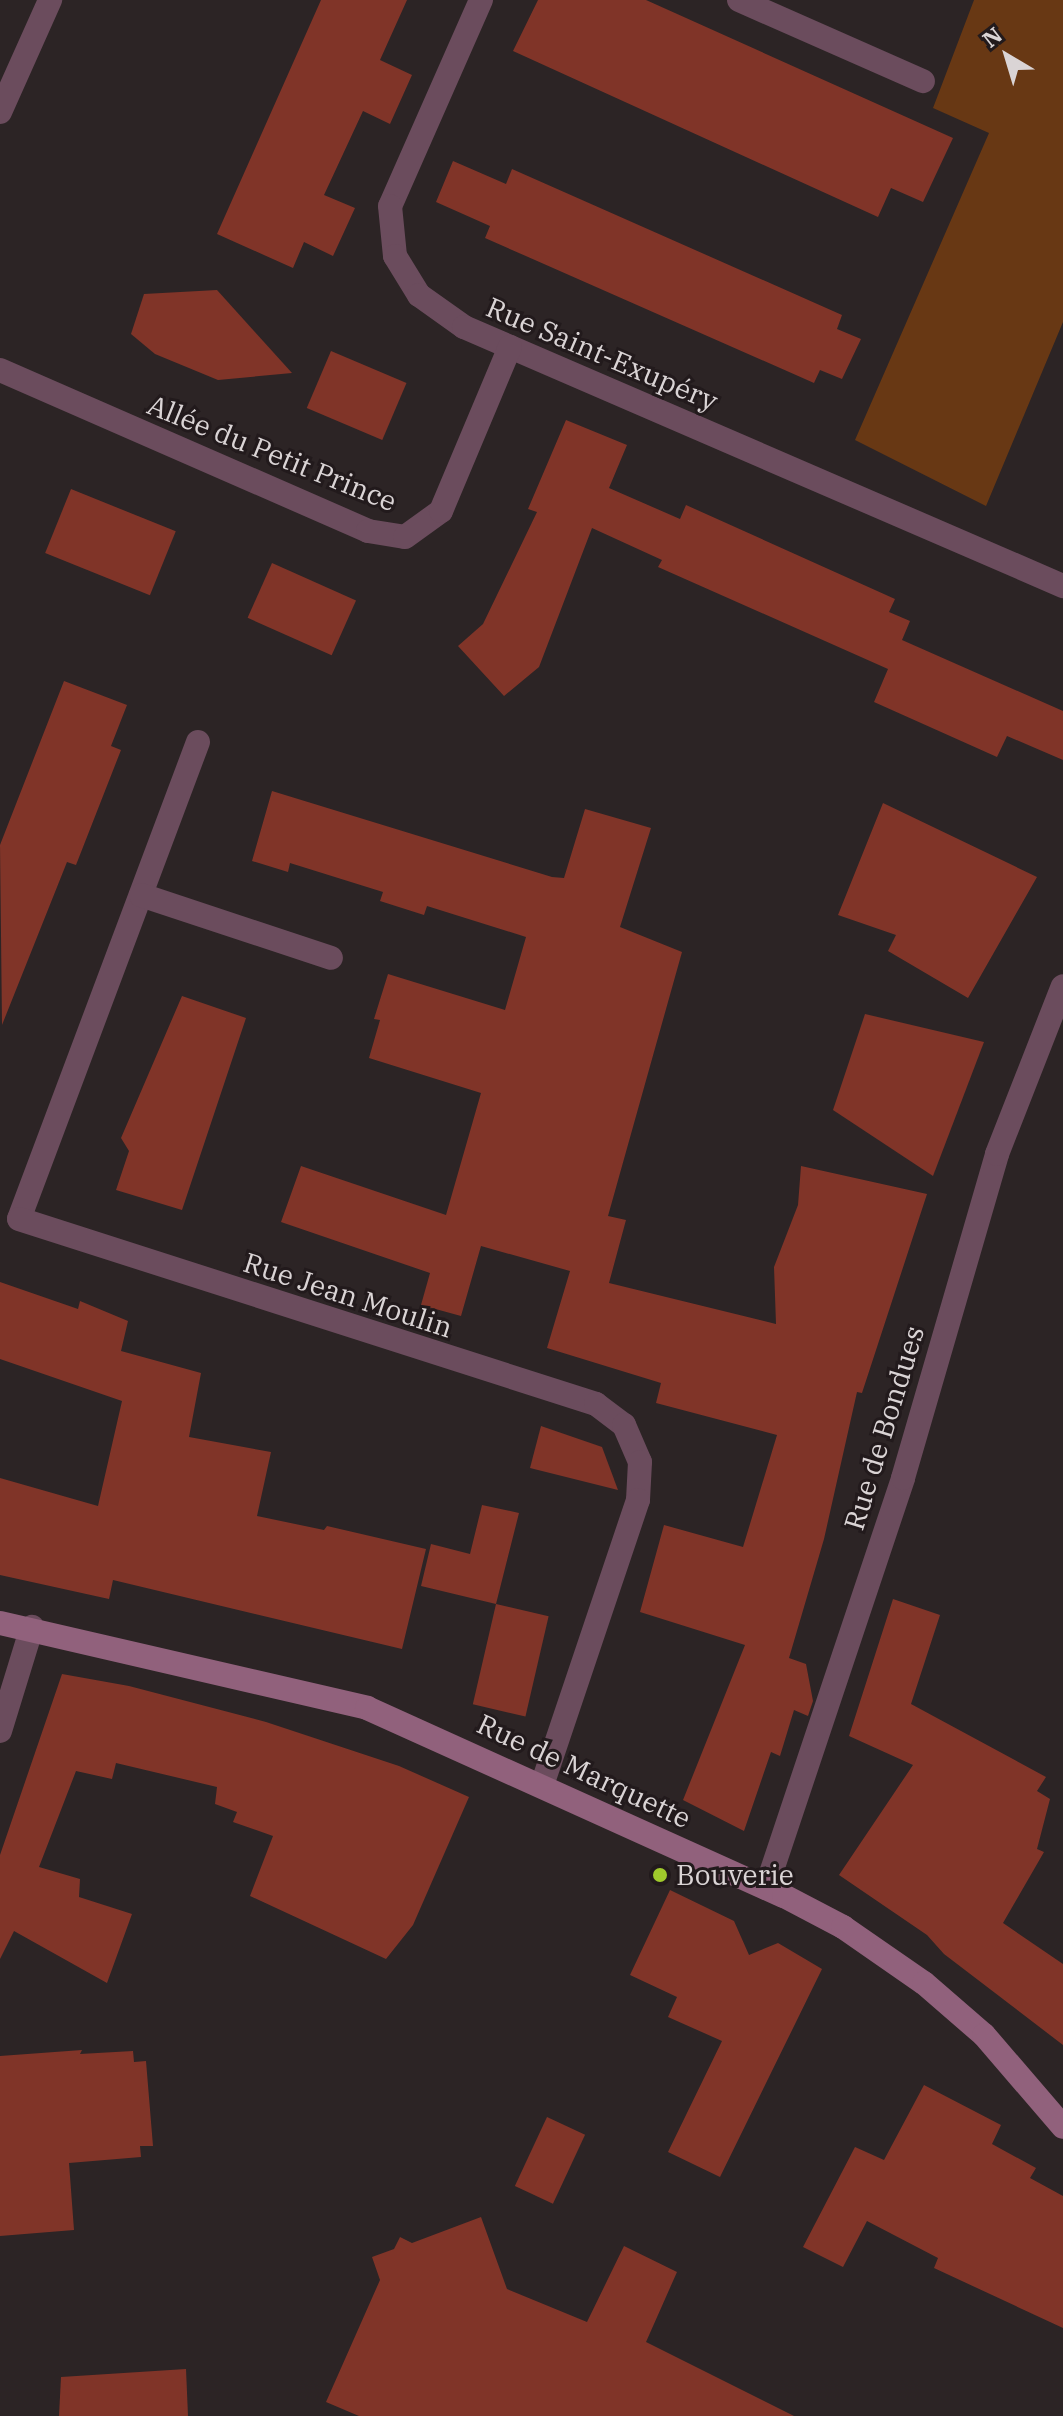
<!DOCTYPE html>
<meta charset="utf-8">
<style>
body{margin:0}
#map{position:relative;width:1063px;height:2416px;overflow:hidden;background:#2c2425;font-family:"IBM Plex Serif",serif}
div>[style]{position:absolute}
.green>*{inset:0;background:#683814}
.building>*{inset:0;background:#803428;transform-origin:0 0}
.street>*{height:24px;margin:-12px;padding:0 12px;transform-origin:12px;border-radius:12px;background:#6b4c5d}
.secondary>*{height:24px;margin:-12px;padding:0 12px;transform-origin:12px;border-radius:12px;background:#91617c}
.dots>*{width:22px;height:22px;translate:-50% -50%;box-sizing:border-box;border:4px solid #221a1c;border-radius:50%}
span{translate:-50% -50%;white-space:nowrap;text-align:center;line-height:1.15;-webkit-text-stroke:6px #221a1c;paint-order:stroke}
.street-label{font-size:28px;color:#dad4d5}
.poi-label{font-size:28px;color:#dad4d5}
.left{translate:0 -50%;text-align:left}
.north{position:absolute;left:967px;top:16px;width:80px;height:80px;-webkit-text-stroke:6px #221a1c;paint-order:stroke;rotate:322deg;font-size:22px;font-weight:700;line-height:32px;text-align:center;color:#dad4d5}
.north::after{content:'';display:block;margin:auto;width:28px;height:36px;background:#dad4d5;clip-path:polygon(50% 0,100% 100%,50% 72%,0 100%)}
</style>
<div id="map">
<div class="green">
<i style="clip-path:polygon(974px 0,1063px 0,1063px 322px,986px 506px,855px 440px,989px 133px,933px 108px)"></i>
</div>
<div class="building">
<i style="clip-path:polygon(321px 0,407px 0,380px 60px,412px 75px,390px 124px,363px 111px,324px 195px,355px 208px,333px 256px,304px 242px,293px 268px,217px 234px)"></i>
<i style="clip-path:polygon(538px 0,646px 0,953px 138px,923px 202px,891px 188px,878px 217px,513px 51px)"></i>
<i style="clip-path:polygon(453px 161px,506px 184px,512px 169px,842px 315px,837px 329px,861px 339px,842px 379px,820px 370px,814px 383px,485px 238px,490px 226px,436px 202px)"></i>
<i style="clip-path:polygon(217px 290px,292px 373px,218px 380px,155px 354px,131px 334px,144px 294px)"></i>
<i style="left:331px;top:351px;width:82px;height:62px;rotate:23deg"></i>
<i style="clip-path:polygon(566px 420px,627px 445px,609px 488px,680px 519px,686px 505px,895px 599px,889px 612px,910px 621px,902px 640px,1063px 711px,1063px 760px,1007px 736px,997px 757px,874px 702px,888px 669px,658px 567px,662px 560px,592px 528px,539px 667px,504px 696px,458px 646px,483px 624px,537px 512px,528px 509px)"></i>
<i style="left:71px;top:489px;width:113px;height:69px;rotate:22deg"></i>
<i style="left:272px;top:563px;width:92px;height:60px;rotate:24deg"></i>
<i style="clip-path:polygon(64px 681px,127px 705px,111px 746px,121px 750px,76px 865px,67px 862px,2px 1025px,0 845px)"></i>
<i style="clip-path:polygon(272px 791px,552px 877px,564px 878px,585px 809px,651px 828px,620px 927px,682px 952px,608px 1216px,626px 1220px,609px 1283px,776px 1324px,774px 1267px,798px 1205px,801px 1166px,927px 1194px,862px 1393px,857px 1392px,824px 1539px,789px 1658px,806px 1664px,813px 1701px,808px 1716px,794px 1710px,780px 1756px,771px 1752px,744px 1831px,683px 1800px,745px 1645px,640px 1612px,664px 1525px,743px 1547px,777px 1435px,656px 1403px,661px 1383px,547px 1348px,570px 1271px,481px 1246px,461px 1316px,421px 1305px,430px 1273px,281px 1222px,301px 1166px,446px 1215px,481px 1093px,369px 1058px,380px 1020px,374px 1019px,388px 974px,505px 1010px,526px 937px,427px 906px,424px 915px,380px 901px,383px 892px,290px 863px,288px 872px,252px 861px)"></i>
<i style="clip-path:polygon(883px 803px,1037px 877px,968px 998px,888px 951px,896px 935px,838px 915px)"></i>
<i style="clip-path:polygon(182px 996px,246px 1018px,182px 1210px,116px 1190px,129px 1151px,121px 1138px)"></i>
<i style="clip-path:polygon(865px 1014px,984px 1042px,933px 1176px,833px 1110px)"></i>
<i style="clip-path:polygon(0 1282px,78px 1309px,80px 1301px,128px 1321px,121px 1351px,201px 1373px,189px 1437px,271px 1452px,257px 1516px,324px 1530px,327px 1526px,426px 1549px,402px 1649px,113px 1580px,109px 1599px,0 1575px,0 1478px,98px 1506px,122px 1401px,0 1359px)"></i>
<i style="clip-path:polygon(541px 1426px,602px 1447px,618px 1490px,530px 1468px)"></i>
<i style="clip-path:polygon(482px 1505px,519px 1513px,496px 1604px,421px 1586px,431px 1544px,470px 1554px)"></i>
<i style="clip-path:polygon(893px 1599px,940px 1615px,911px 1704px,1046px 1777px,1037px 1791px,1050px 1799px,1037px 1849px,1044px 1852px,1003px 1923px,1063px 1964px,1063px 2045px,944px 1954px,927px 1935px,839px 1875px,913px 1765px,849px 1736px)"></i>
<i style="left:496px;top:1604px;width:54px;height:103px;rotate:13deg"></i>
<i style="clip-path:polygon(62px 1674px,129px 1686px,266px 1722px,399px 1766px,469px 1797px,413px 1925px,386px 1959px,250px 1896px,273px 1836px,233px 1822px,237px 1812px,215px 1804px,217px 1787px,116px 1763px,112px 1779px,76px 1771px,39px 1867px,80px 1879px,79px 1897px,132px 1914px,107px 1983px,14px 1931px,0 1959px,0 1855px)"></i>
<i style="clip-path:polygon(670px 1890px,734px 1921px,749px 1955px,778px 1943px,822px 1969px,720px 2177px,668px 2152px,722px 2041px,668px 2017px,677px 1997px,630px 1975px)"></i>
<i style="clip-path:polygon(82px 2050px,80px 2054px,133px 2051px,134px 2062px,146px 2061px,153px 2146px,140px 2146px,141px 2157px,69px 2163px,74px 2230px,0 2236px,0 2056px)"></i>
<i style="clip-path:polygon(924px 2085px,1001px 2125px,992px 2144px,1036px 2168px,1030px 2178px,1063px 2196px,1063px 2328px,934px 2268px,938px 2258px,867px 2221px,843px 2267px,803px 2247px,855px 2147px,884px 2160px)"></i>
<i style="left:547px;top:2117px;width:42px;height:76px;rotate:25deg"></i>
<i style="clip-path:polygon(481px 2217px,507px 2289px,587px 2322px,624px 2246px,677px 2272px,646px 2342px,794px 2416px,359px 2416px,326px 2402px,380px 2280px,372px 2257px,394px 2249px,400px 2237px,412px 2243px)"></i>
<i style="clip-path:polygon(186px 2369px,188px 2416px,59px 2416px,61px 2377px)"></i>
</div>
<div class="street">
<i style="left:481px;top:0;width:225px;rotate:113.8deg"></i>
<i style="left:390px;top:206px;width:50px;rotate:84.3deg"></i>
<i style="left:395px;top:256px;width:46px;rotate:58.4deg"></i>
<i style="left:419px;top:295px;width:55px;rotate:35.4deg"></i>
<i style="left:464px;top:327px;width:653px;rotate:23.38deg"></i>
<i style="left:739px;top:0;width:201px;rotate:23.8deg"></i>
<i style="left:0;top:112px;width:123px;rotate:-65.9deg"></i>
<i style="left:0;top:370px;width:402px;rotate:23.6deg"></i>
<i style="left:368px;top:531px;width:37px;rotate:9deg"></i>
<i style="left:405px;top:537px;width:44px;rotate:-35.8deg"></i>
<i style="left:441px;top:511px;width:178px;rotate:-67.2deg"></i>
<i style="left:198px;top:742px;width:509px;rotate:110.57deg"></i>
<i style="left:19px;top:1219px;width:606px;rotate:17.78deg"></i>
<i style="left:596px;top:1404px;width:35px;rotate:37deg"></i>
<i style="left:624px;top:1425px;width:40px;rotate:66.6deg"></i>
<i style="left:640px;top:1462px;width:38px;rotate:93deg"></i>
<i style="left:638px;top:1500px;width:299px;rotate:108.6deg"></i>
<i style="left:141px;top:895px;width:200px;rotate:18.3deg"></i>
<i style="left:0;top:1731px;width:109px;rotate:-72.9deg"></i>
<i style="left:766px;top:1888px;width:432px;rotate:-71.5deg"></i>
<i style="left:903px;top:1478px;width:337px;rotate:-73.8deg"></i>
<i style="left:997px;top:1154px;width:180px;rotate:-68.6deg"></i>
</div>
<div class="secondary">
<i style="left:0;top:1623px;width:377px;rotate:13deg"></i>
<i style="left:367px;top:1708px;width:457px;rotate:24.3deg"></i>
<i style="left:784px;top:1896px;width:67px;rotate:27.7deg"></i>
<i style="left:843px;top:1927px;width:98px;rotate:34.7deg"></i>
<i style="left:924px;top:1983px;width:79px;rotate:40.9deg"></i>
<i style="left:984px;top:2035px;width:121px;rotate:49.3deg"></i>
</div>
<div class="dots">
<i style="left:660px;top:1875px;background:#a0ca2c"></i>
</div>
<div class="street-label">
<span style="left:602px;top:354px;rotate:23deg">Rue Saint-Exupéry</span>
<span style="left:272px;top:453px;rotate:22deg">Allée du Petit Prince</span>
<span style="left:348px;top:1295px;rotate:18deg">Rue Jean Moulin</span>
<span style="left:884px;top:1428px;rotate:-73deg">Rue de Bondues</span>
<span style="left:584px;top:1771px;rotate:25deg">Rue de Marquette</span>
</div>
<div class="poi-label">
<span class="left" style="left:676px;top:1875px">Bouverie</span>
</div>
<div class="north">N</div>
</div>
